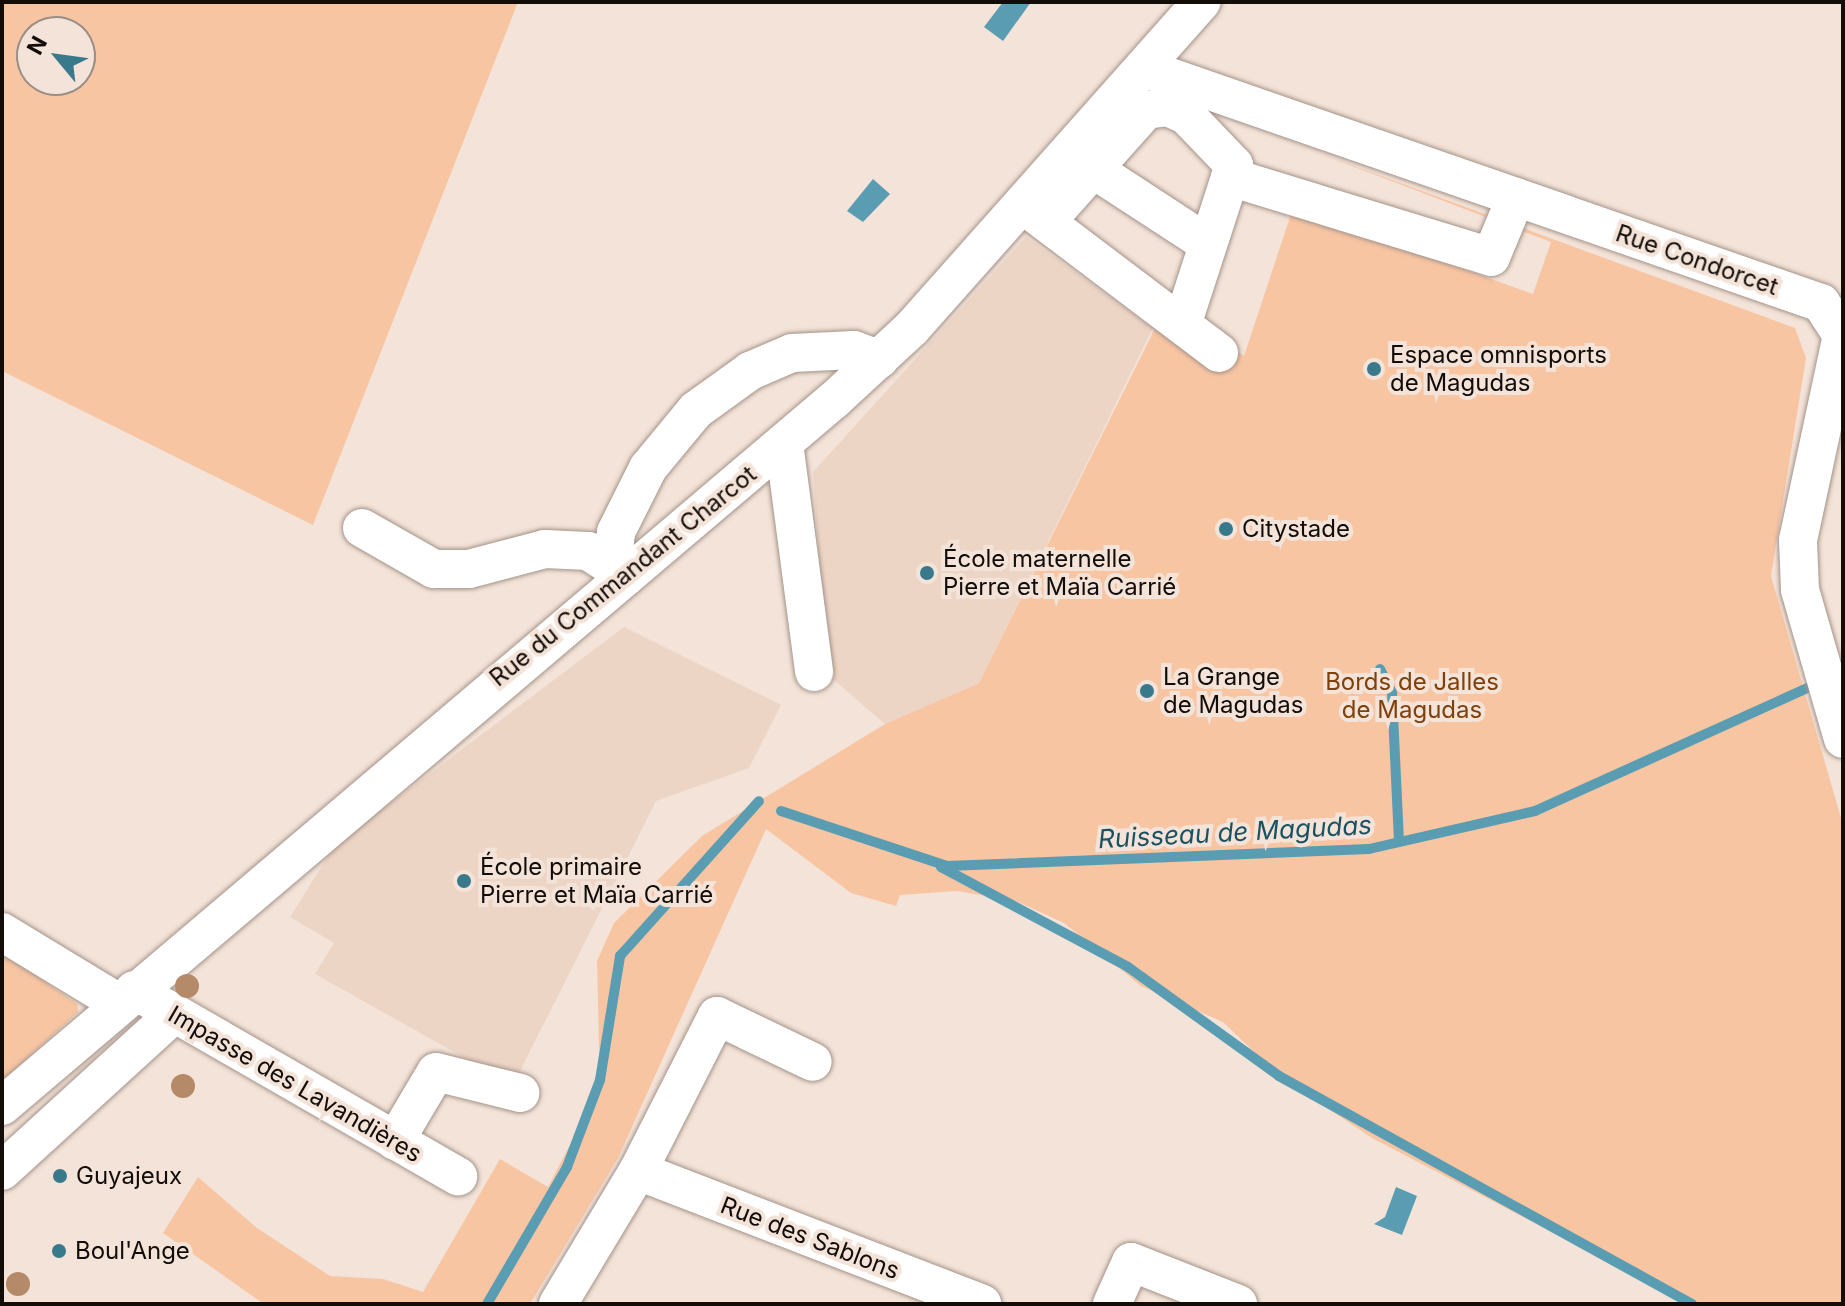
<!DOCTYPE html>
<meta charset="utf-8">
<style>
body{margin:0}
#map{position:relative;width:1845px;height:1306px;overflow:hidden;background:#f4e3d8;font-family:Inter,sans-serif}
div>[style]{position:absolute}
.built>*{inset:0;background:#edd5c6}
.green>*{inset:0;background:#f8c5a3}
.water>*{inset:0;background:#5a9db2}
.stream>*{height:10px;margin:-5px;padding:0 5px;transform-origin:5px;border-radius:5px;background:#5a9db2}
.roads{filter:drop-shadow(0 0 2px #a39389) drop-shadow(0 0 2px #a39389)}
.minor>*{height:38px;margin:-19px;padding:0 19px;transform-origin:19px;border-radius:19px;background:#fff}
.trees>*{width:24px;height:24px;margin:-12px;border-radius:50%;background:#b48a68}
.dots>*{width:22px;height:22px;translate:-50% -50%;box-sizing:border-box;border:4px solid #f4e3d8;border-radius:50%}
span{translate:-50% -50%;white-space:nowrap;text-align:center;line-height:1.15;-webkit-text-stroke:8px #f4e3d8;paint-order:stroke}
.street-label{font-size:24px;color:#130d09}
.poi-label{font-size:24px;color:#130d09}
.left{translate:0 -50%;text-align:left}
.park-label{font-size:24px;color:#7f410c}
.water-label{font-size:26px;color:#1a5262;font-style:italic}
.frame{position:absolute;inset:0;border:4px solid #130d09;pointer-events:none}
.north{position:absolute;left:16px;top:16px;width:80px;height:80px;box-sizing:border-box;background:#f4e3d8;border:2px solid #9a8d85;border-radius:50%;rotate:299deg;font-size:22px;font-weight:700;line-height:32px;text-align:center;color:#130d09}
.north::after{content:'';display:block;margin:auto;width:28px;height:36px;background:#39798c;clip-path:polygon(50% 0,100% 100%,50% 72%,0 100%)}
</style>
<div id="map">
<div class="built">
<i style="clip-path:polygon(1026px 237px,1153px 328px,979px 683px,885px 724px,827px 674px,813px 472px)"></i>
<i style="clip-path:polygon(624px 627px,781px 705px,749px 768px,656px 801px,513px 1085px,315px 974px,334px 943px,290px 917px,335px 845px)"></i>
</div>
<div class="green">
<i style="clip-path:polygon(evenodd,2px 2px,518px 2px,313px 525px,2px 371px,2px 2px,32px 32px,80px 32px,80px 80px,32px 80px,32px 32px)"></i>
<i style="clip-path:polygon(1313px 151px,1795px 328px,1806px 358px,1771px 576px,1843px 825px,1843px 1304px,1690px 1304px,1372px 1138px,1279px 1076px,1223px 1022px,1141px 986px,1064px 923px,1016px 901px,957px 891px,900px 895px,896px 906px,851px 893px,766px 829px,618px 1158px,530px 1304px,264px 1304px,163px 1233px,198px 1177px,257px 1228px,330px 1276px,383px 1279px,423px 1292px,500px 1159px,548px 1187px,600px 1087px,597px 961px,614px 923px,702px 836px,885px 724px,979px 683px,1168px 302px,1244px 356px,1293px 208px,1533px 294px,1551px 242px)"></i>
<i style="clip-path:polygon(2px 952px,77px 1004px,78px 1012px,2px 1081px)"></i>
</div>
<div class="water">
<i style="clip-path:polygon(1003px 2px,1031px 2px,1003px 41px,984px 27px)"></i>
<i style="clip-path:polygon(873px 179px,890px 194px,863px 222px,847px 211px)"></i>
<i style="clip-path:polygon(1396px 1187px,1417px 1196px,1402px 1235px,1374px 1224px,1385px 1217px)"></i>
</div>
<div class="stream">
<i style="left:1380px;top:669px;width:27px;rotate:63deg"></i>
<i style="left:1392px;top:693px;width:149px;rotate:87.3deg"></i>
<i style="left:781px;top:811px;width:175px;rotate:18.3deg"></i>
<i style="left:947px;top:866px;width:422px;rotate:-2.3deg"></i>
<i style="left:1369px;top:849px;width:170px;rotate:-12.9deg"></i>
<i style="left:1535px;top:811px;width:311px;rotate:-24.3deg"></i>
<i style="left:941px;top:867px;width:212px;rotate:28.1deg"></i>
<i style="left:1128px;top:967px;width:186px;rotate:35.8deg"></i>
<i style="left:1279px;top:1076px;width:472px;rotate:28.9deg"></i>
<i style="left:487px;top:1304px;width:159px;rotate:-59.7deg"></i>
<i style="left:567px;top:1167px;width:93px;rotate:-69.2deg"></i>
<i style="left:600px;top:1080px;width:126px;rotate:-80.8deg"></i>
<i style="left:620px;top:956px;width:208px;rotate:-48.1deg"></i>
</div>
<div class="roads">
<div class="minor">
<i style="left:1144px;top:68px;width:717px;rotate:19.14deg"></i>
<i style="left:1821px;top:303px;width:38px;rotate:57deg"></i>
<i style="left:1842px;top:335px;width:210px;rotate:102.1deg"></i>
<i style="left:1798px;top:540px;width:50px;rotate:87.7deg"></i>
<i style="left:1800px;top:590px;width:155px;rotate:73.9deg"></i>
<i style="left:1093px;top:169px;width:137px;rotate:33.1deg"></i>
<i style="left:1230px;top:177px;width:273px;rotate:17deg"></i>
<i style="left:1491px;top:257px;width:65px;rotate:-67.4deg"></i>
<i style="left:1026px;top:207px;width:242px;rotate:37.1deg"></i>
<i style="left:1046px;top:222px;width:150px;rotate:-48.2deg"></i>
<i style="left:1146px;top:110px;width:22px;rotate:-8deg"></i>
<i style="left:1168px;top:107px;width:21px;rotate:25deg"></i>
<i style="left:1187px;top:116px;width:68px;rotate:46.2deg"></i>
<i style="left:1234px;top:165px;width:168px;rotate:108deg"></i>
<i style="left:784px;top:443px;width:231px;rotate:82.5deg"></i>
<i style="left:362px;top:528px;width:83px;rotate:29.7deg"></i>
<i style="left:434px;top:569px;width:35px"></i>
<i style="left:469px;top:569px;width:79px;rotate:-14.7deg"></i>
<i style="left:545px;top:549px;width:43px;rotate:2.7deg"></i>
<i style="left:588px;top:551px;width:46px;rotate:32.7deg"></i>
<i style="left:613px;top:561px;width:29px;rotate:-84deg"></i>
<i style="left:616px;top:532px;width:72px;rotate:-63.4deg"></i>
<i style="left:648px;top:468px;width:75px;rotate:-50.4deg"></i>
<i style="left:696px;top:410px;width:67px;rotate:-35.8deg"></i>
<i style="left:750px;top:371px;width:46px;rotate:-23.2deg"></i>
<i style="left:792px;top:353px;width:62px;rotate:-2.8deg"></i>
<i style="left:854px;top:350px;width:27px;rotate:20deg"></i>
<i style="left:2px;top:932px;width:137px;rotate:31.3deg"></i>
<i style="left:134px;top:990px;width:374px;rotate:29.9deg"></i>
<i style="left:2px;top:1106px;width:1091px;rotate:-40.32deg"></i>
<i style="left:834px;top:400px;width:106px;rotate:-42.7deg"></i>
<i style="left:912px;top:328px;width:436px;rotate:-48.4deg"></i>
<i style="left:395px;top:1141px;width:80px;rotate:-59.3deg"></i>
<i style="left:436px;top:1072px;width:87px;rotate:14deg"></i>
<i style="left:2px;top:1171px;width:230px;rotate:-42.4deg"></i>
<i style="left:638px;top:1171px;width:174px;rotate:-63deg"></i>
<i style="left:717px;top:1016px;width:106px;rotate:25.6deg"></i>
<i style="left:558px;top:1304px;width:155px;rotate:-59deg"></i>
<i style="left:638px;top:1171px;width:369px;rotate:21.1deg"></i>
<i style="left:1112px;top:1304px;width:46px;rotate:-65.7deg"></i>
<i style="left:1131px;top:1262px;width:115px;rotate:21.4deg"></i>
</div>
</div>
<div class="trees">
<i style="left:187px;top:986px"></i>
<i style="left:183px;top:1086px"></i>
<i style="left:18px;top:1284px"></i>
</div>
<div class="dots">
<i style="left:1374px;top:369px;background:#39798c"></i>
<i style="left:1226px;top:529px;background:#39798c"></i>
<i style="left:927px;top:573px;background:#39798c"></i>
<i style="left:1147px;top:691px;background:#39798c"></i>
<i style="left:464px;top:881px;background:#39798c"></i>
<i style="left:60px;top:1176px;background:#39798c"></i>
<i style="left:59px;top:1251px;background:#39798c"></i>
</div>
<div class="street-label">
<span style="left:1697px;top:260px;rotate:19deg">Rue Condorcet</span>
<span style="left:623px;top:576px;rotate:-39deg">Rue du Commandant Charcot</span>
<span style="left:295px;top:1084px;rotate:30deg">Impasse des Lavandières</span>
<span style="left:810px;top:1238px;rotate:21deg">Rue des Sablons</span>
</div>
<div class="poi-label">
<span class="left" style="left:1390px;top:369px">Espace omnisports<br>de Magudas</span>
<span class="left" style="left:1242px;top:529px">Citystade</span>
<span class="left" style="left:943px;top:573px">École maternelle<br>Pierre et Maïa Carrié</span>
<span class="left" style="left:1163px;top:691px">La Grange<br>de Magudas</span>
<span class="left" style="left:480px;top:881px">École primaire<br>Pierre et Maïa Carrié</span>
<span class="left" style="left:76px;top:1176px">Guyajeux</span>
<span class="left" style="left:75px;top:1251px">Boul'Ange</span>
</div>
<div class="park-label">
<span style="left:1412px;top:696px">Bords de Jalles<br>de Magudas</span>
</div>
<div class="water-label">
<span style="left:1235px;top:832px;rotate:-3deg">Ruisseau de Magudas</span>
</div>
<div class="frame"></div>
<div class="north">N</div>
</div>
